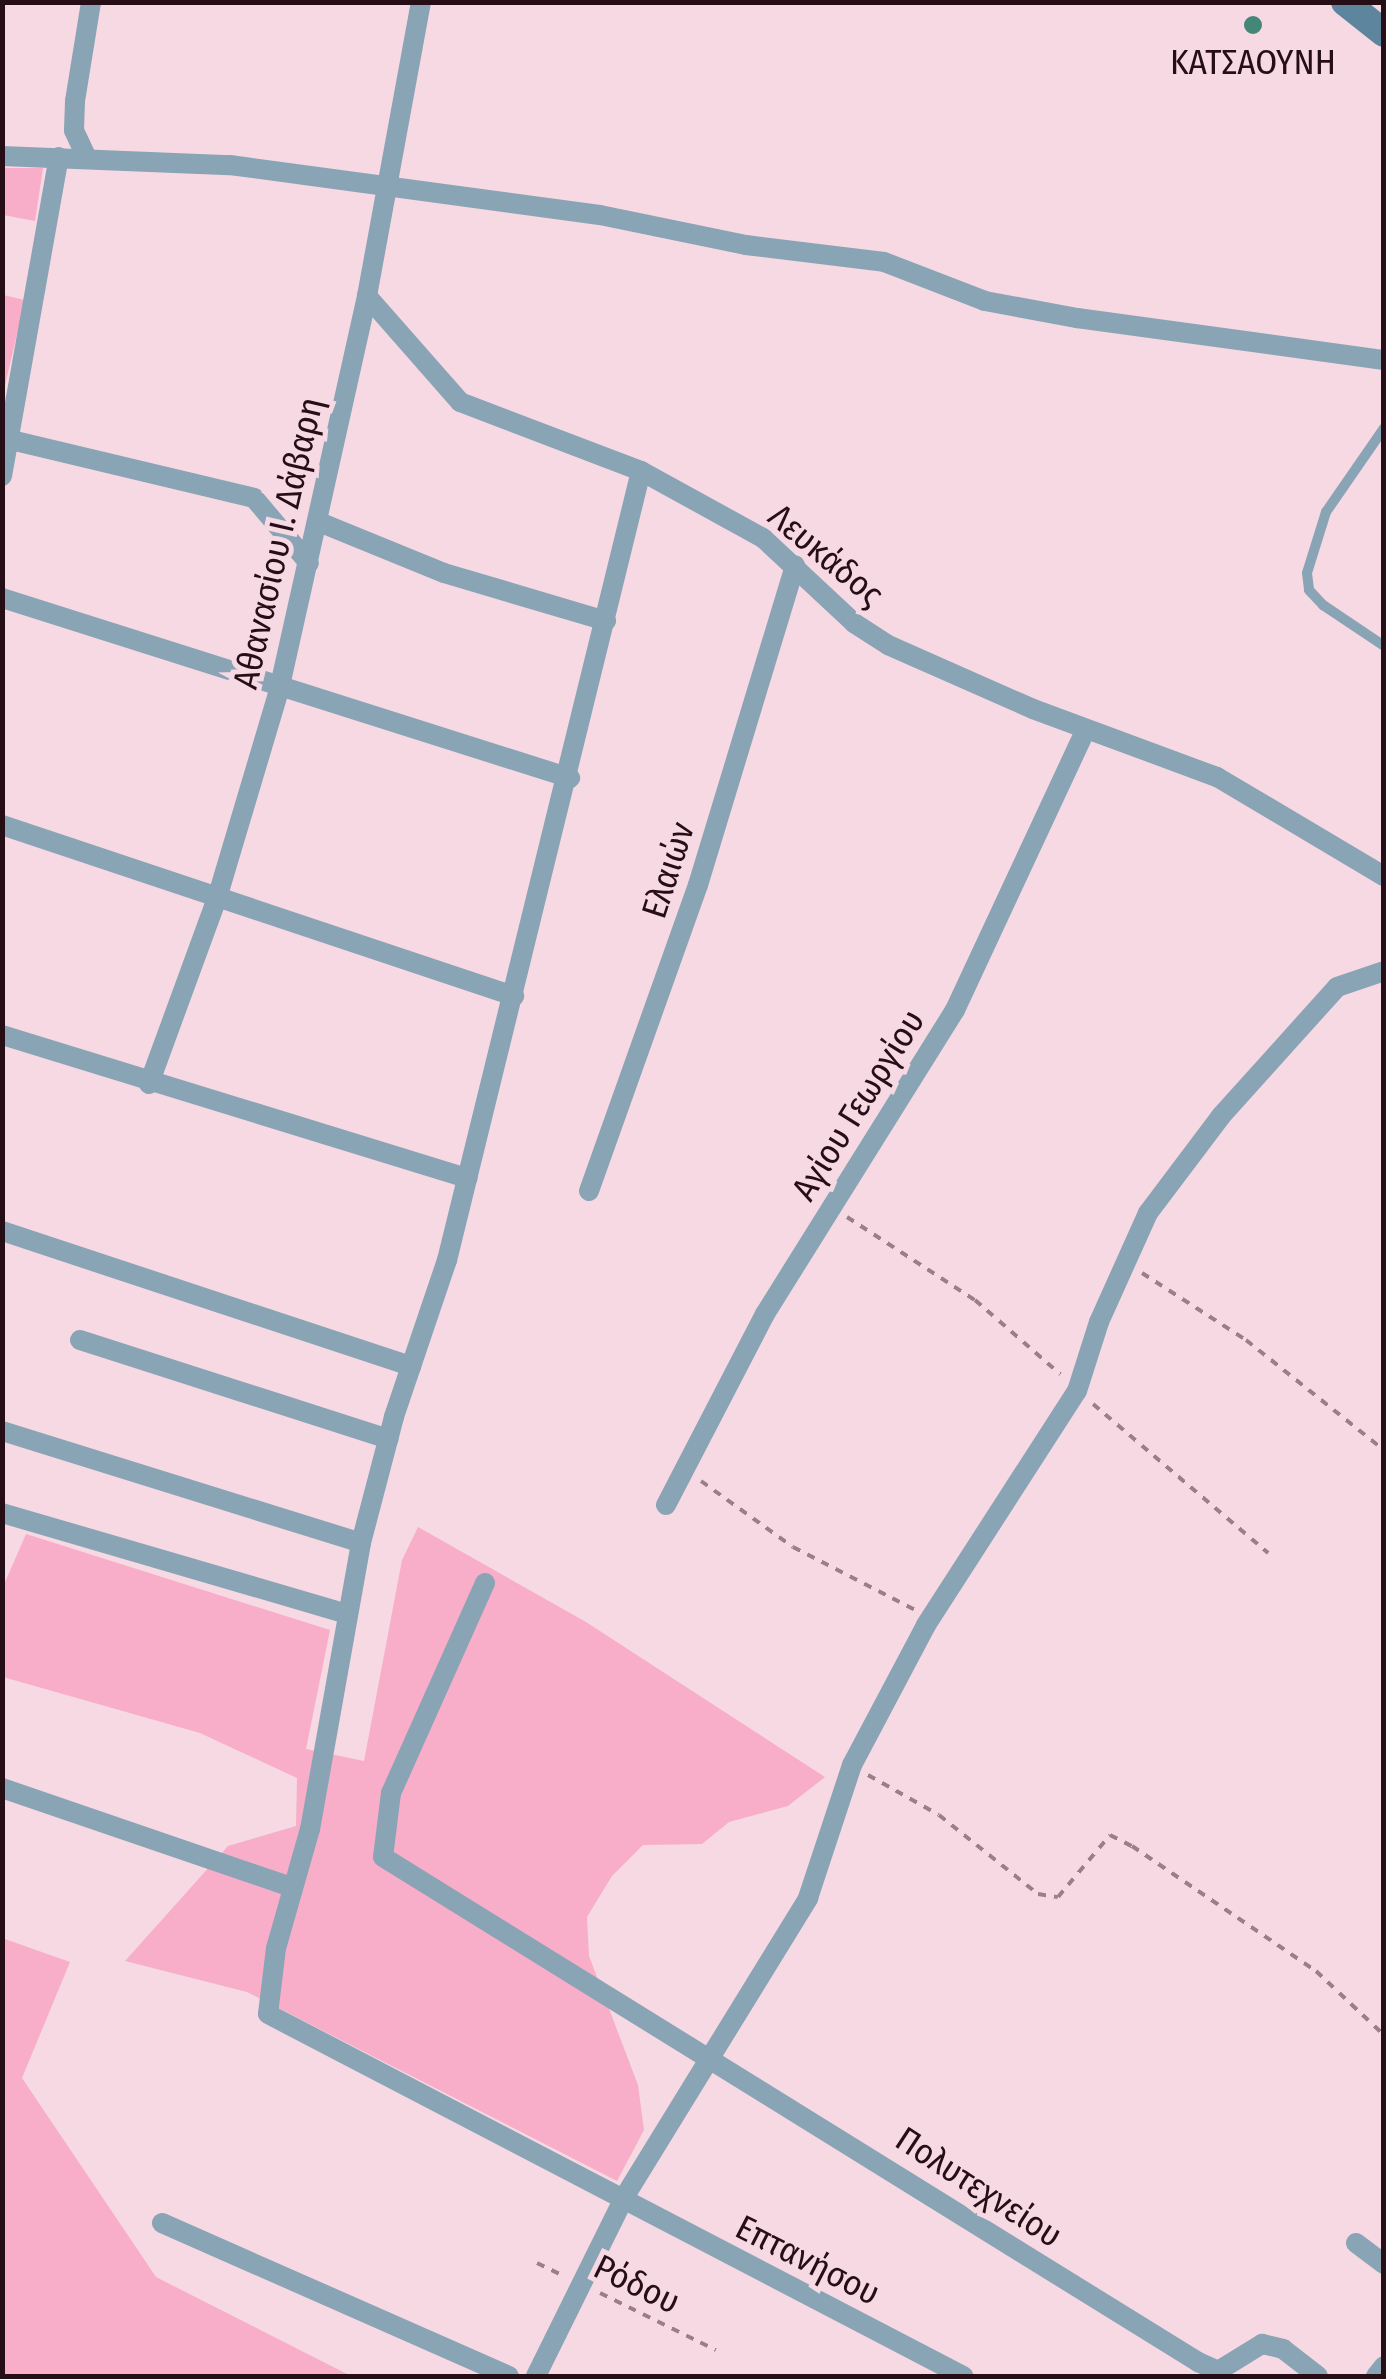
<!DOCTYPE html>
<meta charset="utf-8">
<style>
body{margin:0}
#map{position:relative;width:1386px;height:2379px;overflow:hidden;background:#f6d9e3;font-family:"Fira Sans Condensed",sans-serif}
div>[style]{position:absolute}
.green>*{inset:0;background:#f8aec8}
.path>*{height:4px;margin-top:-2px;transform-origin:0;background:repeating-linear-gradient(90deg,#9a7f89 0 8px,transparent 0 16px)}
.lane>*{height:10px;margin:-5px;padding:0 5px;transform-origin:5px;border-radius:5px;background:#89a4b5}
.street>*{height:20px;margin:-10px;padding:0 10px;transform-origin:10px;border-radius:10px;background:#89a4b5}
.secondary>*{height:28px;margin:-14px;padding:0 14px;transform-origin:14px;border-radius:14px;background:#5d859e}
.dots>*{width:28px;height:28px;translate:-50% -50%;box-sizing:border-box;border:5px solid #f6d9e3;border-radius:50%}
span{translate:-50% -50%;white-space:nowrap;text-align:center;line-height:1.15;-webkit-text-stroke:10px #f6d9e3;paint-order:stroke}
.poi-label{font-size:35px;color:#260e17}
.street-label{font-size:35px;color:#260e17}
.frame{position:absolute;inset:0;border:5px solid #260e17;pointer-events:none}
</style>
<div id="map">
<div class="green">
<i style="clip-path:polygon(2px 168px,43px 168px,35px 221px,3px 215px)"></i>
<i style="clip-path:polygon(3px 295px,25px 300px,3px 394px)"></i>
<i style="clip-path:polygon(418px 1527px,586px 1622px,825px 1777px,788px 1806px,729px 1822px,702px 1844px,643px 1845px,612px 1876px,587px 1917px,589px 1956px,638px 2085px,644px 2130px,617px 2181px,247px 1992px,125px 1961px,228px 1846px,296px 1826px,297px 1778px,200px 1733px,3px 1677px,2px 1589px,26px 1534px,330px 1630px,306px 1749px,364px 1761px,402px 1560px)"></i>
<i style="clip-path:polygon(2px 1938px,70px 1962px,22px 2078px,156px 2277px,351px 2376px,3px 2376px)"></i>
</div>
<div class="path">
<i style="left:847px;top:1217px;width:153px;rotate:33deg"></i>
<i style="left:975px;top:1300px;width:113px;rotate:41deg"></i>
<i style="left:1142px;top:1273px;width:124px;rotate:32.8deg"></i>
<i style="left:1246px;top:1340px;width:176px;rotate:38.6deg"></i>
<i style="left:1093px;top:1404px;width:230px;rotate:40.4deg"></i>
<i style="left:701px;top:1481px;width:113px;rotate:35.7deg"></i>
<i style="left:793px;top:1547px;width:137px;rotate:27.3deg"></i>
<i style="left:868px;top:1775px;width:81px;rotate:29.4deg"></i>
<i style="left:939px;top:1815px;width:127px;rotate:38.6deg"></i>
<i style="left:1038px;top:1894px;width:20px;rotate:9deg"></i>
<i style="left:1058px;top:1897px;width:81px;rotate:-50deg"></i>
<i style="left:1110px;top:1835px;width:25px;rotate:27deg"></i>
<i style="left:1132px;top:1846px;width:222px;rotate:34.2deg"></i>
<i style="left:1316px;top:1971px;width:93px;rotate:43.3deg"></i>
<i style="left:537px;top:2263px;width:30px;rotate:26deg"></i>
<i style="left:600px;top:2293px;width:129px;rotate:26.2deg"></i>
</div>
<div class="lane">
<i style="left:1384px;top:428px;width:102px;rotate:124.6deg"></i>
<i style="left:1326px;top:512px;width:64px;rotate:107.3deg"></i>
<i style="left:1307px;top:573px;width:17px;rotate:83deg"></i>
<i style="left:1309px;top:590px;width:21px;rotate:47deg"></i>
<i style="left:1323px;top:605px;width:73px;rotate:33.9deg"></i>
</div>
<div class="street">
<i style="left:85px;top:154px;width:26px;rotate:-115deg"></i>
<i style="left:74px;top:130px;width:29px;rotate:-88deg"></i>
<i style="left:75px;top:101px;width:100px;rotate:-80.8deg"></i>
<i style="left:2px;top:156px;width:228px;rotate:2.3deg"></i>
<i style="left:230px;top:165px;width:373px;rotate:7.7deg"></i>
<i style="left:600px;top:215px;width:149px;rotate:11.6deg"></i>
<i style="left:746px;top:245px;width:139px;rotate:7deg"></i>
<i style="left:884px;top:262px;width:108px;rotate:21.1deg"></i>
<i style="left:985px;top:301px;width:94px;rotate:10.5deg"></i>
<i style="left:1077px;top:318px;width:310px;rotate:7.8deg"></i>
<i style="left:367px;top:296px;width:141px;rotate:48.7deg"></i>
<i style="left:460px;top:402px;width:194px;rotate:20.9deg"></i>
<i style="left:641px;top:471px;width:139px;rotate:28.8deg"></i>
<i style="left:763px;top:538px;width:125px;rotate:43deg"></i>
<i style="left:854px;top:623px;width:40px;rotate:32.9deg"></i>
<i style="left:888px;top:645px;width:158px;rotate:23.8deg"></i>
<i style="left:1033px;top:709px;width:196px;rotate:20.3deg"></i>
<i style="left:1217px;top:777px;width:194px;rotate:30.7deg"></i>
<i style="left:11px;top:440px;width:250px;rotate:13.4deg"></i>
<i style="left:254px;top:498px;width:85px;rotate:49.8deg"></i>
<i style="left:641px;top:471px;width:813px;rotate:103.81deg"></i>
<i style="left:447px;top:1260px;width:166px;rotate:108.7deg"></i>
<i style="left:394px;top:1417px;width:130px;rotate:104.7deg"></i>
<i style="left:361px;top:1543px;width:291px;rotate:100.1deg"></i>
<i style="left:310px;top:1829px;width:124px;rotate:105.9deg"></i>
<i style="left:276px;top:1948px;width:66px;rotate:96.9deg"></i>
<i style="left:268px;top:2014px;width:784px;rotate:27.51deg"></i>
<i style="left:2px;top:476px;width:324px;rotate:-79.9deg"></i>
<i style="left:319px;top:522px;width:135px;rotate:22.2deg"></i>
<i style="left:444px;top:573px;width:169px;rotate:16.5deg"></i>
<i style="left:2px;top:598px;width:596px;rotate:17.58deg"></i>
<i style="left:2px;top:825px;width:540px;rotate:18.47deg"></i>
<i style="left:2px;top:1035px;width:487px;rotate:17.1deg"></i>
<i style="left:149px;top:1084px;width:201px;rotate:-69.9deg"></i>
<i style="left:218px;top:895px;width:214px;rotate:-73.4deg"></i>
<i style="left:279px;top:690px;width:404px;rotate:-77.4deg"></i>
<i style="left:367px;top:296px;width:299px;rotate:-79.6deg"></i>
<i style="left:589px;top:1191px;width:325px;rotate:-70.4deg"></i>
<i style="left:698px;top:885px;width:334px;rotate:-73.1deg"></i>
<i style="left:2px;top:1231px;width:431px;rotate:18.3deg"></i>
<i style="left:80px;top:1340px;width:324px;rotate:17.8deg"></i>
<i style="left:2px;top:1431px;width:376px;rotate:17.3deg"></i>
<i style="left:666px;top:1505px;width:215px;rotate:-62.6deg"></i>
<i style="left:765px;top:1314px;width:358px;rotate:-58deg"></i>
<i style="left:955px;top:1010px;width:310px;rotate:-65deg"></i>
<i style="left:2px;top:1513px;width:360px;rotate:16.3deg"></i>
<i style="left:485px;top:1583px;width:230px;rotate:114.1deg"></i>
<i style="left:391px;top:1793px;width:64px;rotate:97.1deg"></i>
<i style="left:383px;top:1857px;width:959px;rotate:31.78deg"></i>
<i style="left:1198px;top:2362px;width:22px;rotate:24deg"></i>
<i style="left:1218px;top:2371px;width:52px;rotate:-31.5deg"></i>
<i style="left:1262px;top:2344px;width:22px;rotate:13deg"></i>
<i style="left:1283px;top:2349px;width:44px;rotate:37.6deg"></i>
<i style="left:2px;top:1788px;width:305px;rotate:18.9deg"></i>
<i style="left:162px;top:2223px;width:379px;rotate:23.8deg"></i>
<i style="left:1356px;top:2243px;width:35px;rotate:37deg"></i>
<i style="left:536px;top:2376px;width:201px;rotate:-63.7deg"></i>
<i style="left:625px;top:2196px;width:350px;rotate:-58.4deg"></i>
<i style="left:808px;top:1898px;width:140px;rotate:-71.7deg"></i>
<i style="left:852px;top:1765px;width:158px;rotate:-62.1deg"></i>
<i style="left:926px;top:1625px;width:278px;rotate:-57.2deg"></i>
<i style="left:1077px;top:1391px;width:72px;rotate:-72.3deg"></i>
<i style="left:1099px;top:1322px;width:120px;rotate:-65.8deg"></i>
<i style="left:1148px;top:1213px;width:121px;rotate:-53deg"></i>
<i style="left:1221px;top:1116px;width:173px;rotate:-48deg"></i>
<i style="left:1337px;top:987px;width:50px;rotate:-18.8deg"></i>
<i style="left:1376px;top:2376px;width:13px;rotate:-51deg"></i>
</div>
<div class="secondary">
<i style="left:1345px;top:2px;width:50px;rotate:38.5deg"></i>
</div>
<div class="dots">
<i style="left:1253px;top:25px;background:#448677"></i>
</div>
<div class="poi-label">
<span style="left:1253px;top:62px">ΚΑΤΣΑΟΥΝΗ</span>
</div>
<div class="street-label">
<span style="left:278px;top:543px;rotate:-77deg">Αθανασίου Ι. Δάβαρη</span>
<span style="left:826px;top:555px;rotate:40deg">Λευκάδος</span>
<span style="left:668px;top:870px;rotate:-72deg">Ελαιών</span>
<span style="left:858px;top:1105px;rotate:-58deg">Αγίου Γεωργίου</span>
<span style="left:979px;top:2187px;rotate:33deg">Πολυτεχνείου</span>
<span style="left:808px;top:2260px;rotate:27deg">Επτανήσου</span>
<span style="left:637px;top:2284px;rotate:26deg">Ρόδου</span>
</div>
<div class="frame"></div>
</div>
